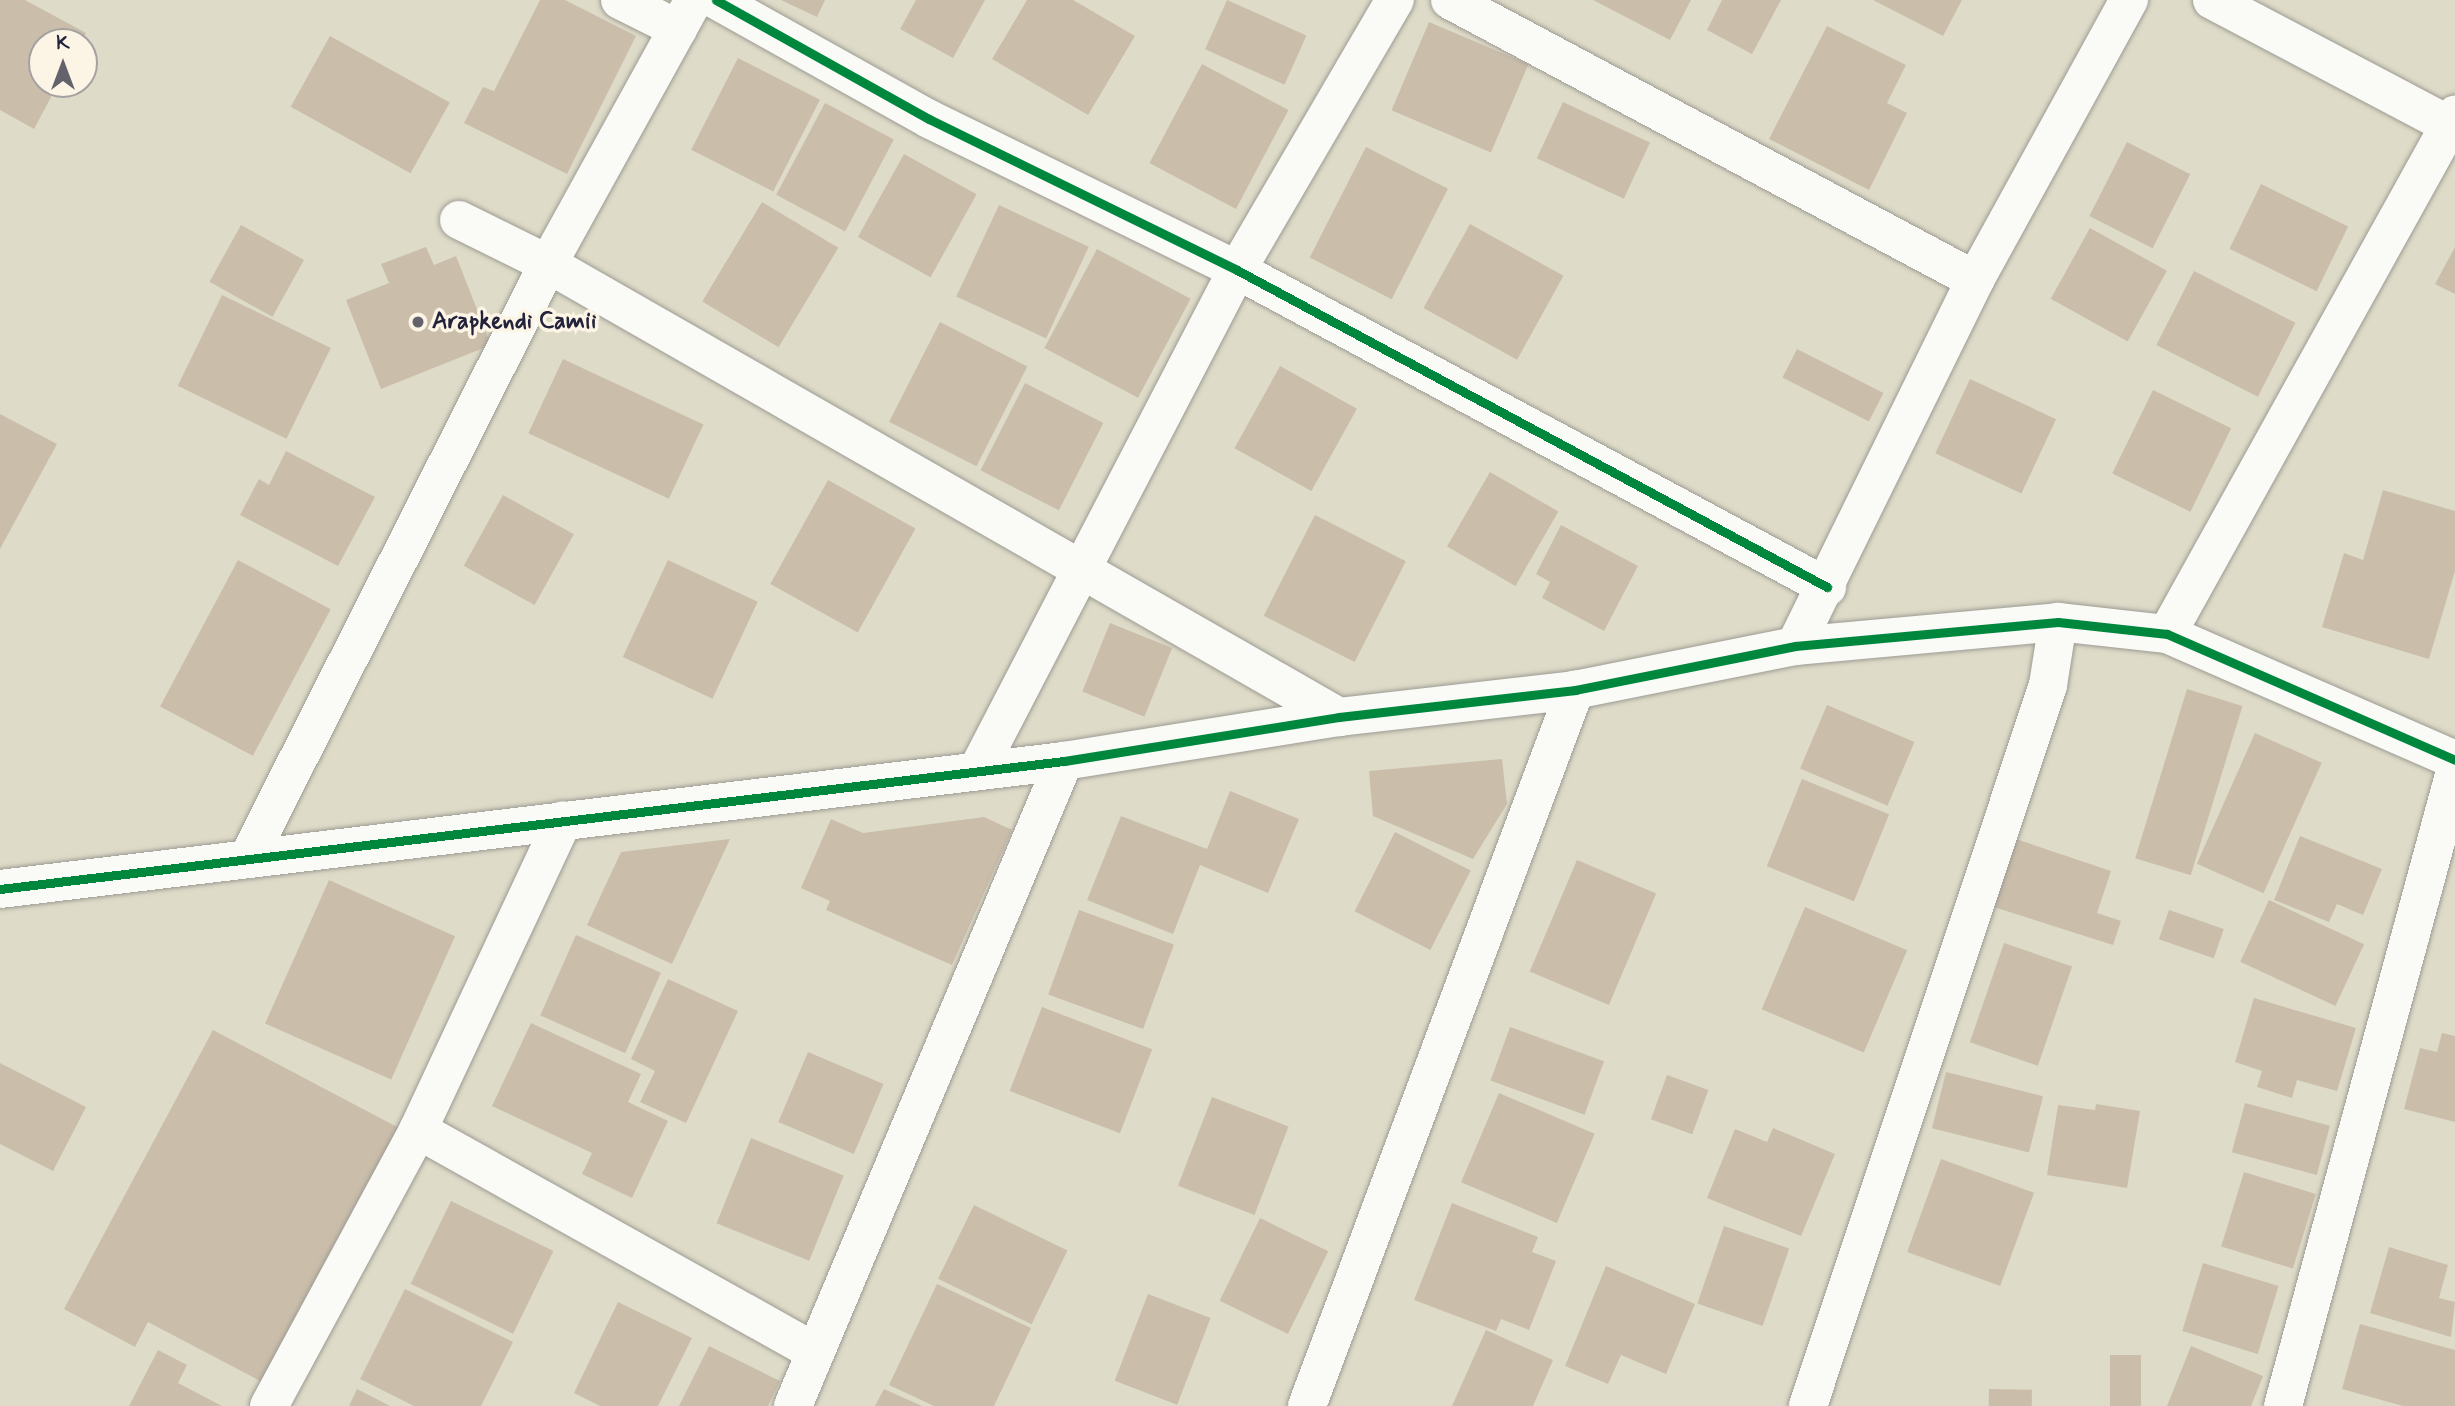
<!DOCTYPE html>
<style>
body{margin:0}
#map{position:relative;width:2455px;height:1406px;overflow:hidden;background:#dedbc8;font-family:Mynerve,sans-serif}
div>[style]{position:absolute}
.building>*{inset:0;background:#cabeab;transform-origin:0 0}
.roads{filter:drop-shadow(0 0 2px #9d9b93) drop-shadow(0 0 2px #9d9b93)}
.street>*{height:38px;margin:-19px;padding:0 19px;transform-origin:19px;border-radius:19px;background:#fafaf7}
.cycleway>*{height:9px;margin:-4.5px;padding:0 4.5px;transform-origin:4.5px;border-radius:4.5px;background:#00873e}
.dots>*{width:19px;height:19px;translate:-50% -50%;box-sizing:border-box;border:4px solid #fcf5e5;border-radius:50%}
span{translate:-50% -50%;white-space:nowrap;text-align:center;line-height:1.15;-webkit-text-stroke:7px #fcf5e5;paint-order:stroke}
.poi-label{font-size:24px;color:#22223b;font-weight:700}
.left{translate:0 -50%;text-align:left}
.north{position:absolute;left:28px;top:28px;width:70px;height:70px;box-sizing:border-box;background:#fcf5e5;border:2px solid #a5a1a1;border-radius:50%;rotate:0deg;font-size:19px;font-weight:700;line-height:28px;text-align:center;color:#22223b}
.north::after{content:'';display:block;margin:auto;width:24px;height:32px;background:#64636c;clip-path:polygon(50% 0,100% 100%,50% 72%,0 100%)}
</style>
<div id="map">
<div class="building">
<i style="clip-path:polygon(0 0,25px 0,86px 33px,81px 42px,42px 42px,42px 84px,58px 84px,34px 129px,0 110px)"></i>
<i style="clip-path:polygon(540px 0,565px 0,636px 36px,567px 174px,464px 123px,483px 87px,494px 91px)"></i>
<i style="clip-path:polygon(781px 0,825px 0,817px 17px)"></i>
<i style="clip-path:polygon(916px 0,985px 0,953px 58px,900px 29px)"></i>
<i style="clip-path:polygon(1027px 0,1073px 0,1135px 36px,1088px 115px,992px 59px)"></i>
<i style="left:1227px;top:0;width:87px;height:54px;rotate:24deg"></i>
<i style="clip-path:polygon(1593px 0,1691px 0,1670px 40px)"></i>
<i style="clip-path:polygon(1722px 0,1781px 0,1752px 54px,1707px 30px)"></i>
<i style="clip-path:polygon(1873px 0,1962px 0,1943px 36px)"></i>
<i style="left:1429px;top:22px;width:108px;height:96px;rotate:23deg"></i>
<i style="clip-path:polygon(1827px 26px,1906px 65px,1887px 103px,1907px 113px,1869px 190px,1769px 139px)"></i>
<i style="left:330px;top:36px;width:137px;height:81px;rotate:29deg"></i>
<i style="left:738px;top:58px;width:92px;height:103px;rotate:27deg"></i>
<i style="left:1202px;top:64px;width:98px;height:112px;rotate:28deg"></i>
<i style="left:1563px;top:102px;width:96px;height:62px;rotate:25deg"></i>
<i style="left:825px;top:103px;width:78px;height:104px;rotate:28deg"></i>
<i style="left:2127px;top:142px;width:71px;height:83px;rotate:27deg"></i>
<i style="left:1366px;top:147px;width:92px;height:124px;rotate:27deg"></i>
<i style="left:904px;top:154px;width:83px;height:95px;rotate:29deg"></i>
<i style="left:2261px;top:184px;width:97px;height:72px;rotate:26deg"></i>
<i style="left:762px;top:202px;width:89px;height:116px;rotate:31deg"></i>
<i style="left:999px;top:205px;width:99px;height:101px;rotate:25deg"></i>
<i style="left:1470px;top:224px;width:107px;height:96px;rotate:29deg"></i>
<i style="left:241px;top:225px;width:72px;height:65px;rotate:29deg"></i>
<i style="left:2090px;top:228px;width:88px;height:81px;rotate:29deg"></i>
<i style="clip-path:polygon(426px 247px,434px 265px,456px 256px,491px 345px,381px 389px,346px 300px,389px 283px,381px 264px)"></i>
<i style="clip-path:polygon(2455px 247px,2455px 294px,2435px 284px)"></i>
<i style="left:1097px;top:249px;width:106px;height:112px;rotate:28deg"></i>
<i style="left:2194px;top:271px;width:114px;height:83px;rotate:27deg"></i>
<i style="left:222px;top:295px;width:121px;height:101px;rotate:26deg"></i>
<i style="left:940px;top:322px;width:98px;height:112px;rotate:27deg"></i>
<i style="left:1797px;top:349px;width:97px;height:32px;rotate:27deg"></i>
<i style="left:563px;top:359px;width:155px;height:82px;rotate:25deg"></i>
<i style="left:1280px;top:366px;width:88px;height:94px;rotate:29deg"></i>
<i style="left:1970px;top:379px;width:95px;height:82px;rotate:25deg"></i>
<i style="left:1025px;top:383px;width:88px;height:98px;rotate:27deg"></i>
<i style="left:2153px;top:390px;width:87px;height:93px;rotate:26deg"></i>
<i style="clip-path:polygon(0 414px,57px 444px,0 549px)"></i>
<i style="clip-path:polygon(286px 451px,375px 497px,338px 566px,240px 515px,259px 479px,269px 485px)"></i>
<i style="left:1490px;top:472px;width:79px;height:86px;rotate:30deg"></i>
<i style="left:828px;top:480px;width:100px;height:119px;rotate:29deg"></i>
<i style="clip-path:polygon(2383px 490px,2455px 511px,2455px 571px,2429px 659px,2322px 627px,2344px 553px,2363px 560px)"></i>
<i style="left:503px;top:495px;width:81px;height:81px;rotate:29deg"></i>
<i style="left:1315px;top:515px;width:102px;height:113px;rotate:27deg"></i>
<i style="clip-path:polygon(1561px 525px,1638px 566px,1604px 631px,1542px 598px,1550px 582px,1536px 574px)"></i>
<i style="left:238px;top:560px;width:105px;height:166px;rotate:28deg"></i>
<i style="left:668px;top:560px;width:99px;height:107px;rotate:25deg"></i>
<i style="left:1110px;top:623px;width:67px;height:74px;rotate:22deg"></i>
<i style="left:2187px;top:689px;width:58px;height:177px;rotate:17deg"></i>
<i style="left:1827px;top:705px;width:95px;height:69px;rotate:23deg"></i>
<i style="left:2255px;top:733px;width:73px;height:143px;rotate:24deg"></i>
<i style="clip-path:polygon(1502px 759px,1507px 804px,1473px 859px,1373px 816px,1369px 771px)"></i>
<i style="left:1802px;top:779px;width:94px;height:94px;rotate:22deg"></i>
<i style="clip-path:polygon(1230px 791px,1299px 819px,1268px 893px,1200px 865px,1173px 934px,1087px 900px,1121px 816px,1207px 849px)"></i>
<i style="clip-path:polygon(984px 817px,1012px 830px,952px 965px,826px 910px,830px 901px,801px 888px,831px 819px,863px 833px)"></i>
<i style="left:1395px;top:832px;width:85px;height:89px;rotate:27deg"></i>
<i style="clip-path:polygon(2300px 836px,2382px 869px,2363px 915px,2337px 904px,2329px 922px,2274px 900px)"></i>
<i style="clip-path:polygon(730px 839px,672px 964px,587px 925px,621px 852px)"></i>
<i style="clip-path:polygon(2016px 839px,2111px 871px,2097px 913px,2121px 921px,2113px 945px,1994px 907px)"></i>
<i style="left:1577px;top:860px;width:86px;height:121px;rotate:23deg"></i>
<i style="left:329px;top:880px;width:138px;height:157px;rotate:24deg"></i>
<i style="left:2269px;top:900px;width:105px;height:68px;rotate:25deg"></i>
<i style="left:1805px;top:907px;width:111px;height:111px;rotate:23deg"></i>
<i style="left:1079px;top:910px;width:101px;height:90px;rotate:20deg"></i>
<i style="left:2169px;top:910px;width:58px;height:31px;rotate:19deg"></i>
<i style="left:576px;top:935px;width:93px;height:88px;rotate:24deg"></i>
<i style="left:2004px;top:943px;width:72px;height:105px;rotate:19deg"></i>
<i style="clip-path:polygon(668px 979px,738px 1011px,686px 1123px,640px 1102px,655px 1071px,631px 1059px)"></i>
<i style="clip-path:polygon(2254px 998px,2356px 1028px,2337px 1091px,2297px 1080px,2292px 1098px,2257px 1087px,2262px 1071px,2235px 1062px)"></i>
<i style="left:1042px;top:1007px;width:118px;height:90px;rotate:21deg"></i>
<i style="clip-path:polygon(531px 1023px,641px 1074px,628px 1102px,668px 1121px,632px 1198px,582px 1174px,592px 1153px,492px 1106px)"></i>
<i style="left:1510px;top:1027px;width:100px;height:57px;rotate:20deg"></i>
<i style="clip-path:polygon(213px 1030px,399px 1128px,262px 1382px,148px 1322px,135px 1347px,64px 1309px)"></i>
<i style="clip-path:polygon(2442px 1033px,2455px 1036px,2455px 1122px,2404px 1109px,2420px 1048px,2437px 1052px)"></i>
<i style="left:808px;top:1052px;width:82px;height:76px;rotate:23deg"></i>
<i style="clip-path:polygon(0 1063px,86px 1107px,53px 1171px,0 1144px)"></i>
<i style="left:1946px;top:1072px;width:100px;height:58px;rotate:14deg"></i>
<i style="left:1667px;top:1075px;width:44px;height:47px;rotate:20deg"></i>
<i style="left:1499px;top:1093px;width:104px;height:97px;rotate:23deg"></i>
<i style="left:1212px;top:1097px;width:82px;height:95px;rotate:21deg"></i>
<i style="left:2245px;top:1103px;width:88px;height:51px;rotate:15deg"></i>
<i style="clip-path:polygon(2096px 1104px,2140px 1111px,2127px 1188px,2047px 1175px,2058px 1105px,2095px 1110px)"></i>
<i style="clip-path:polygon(1773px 1128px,1835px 1154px,1801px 1236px,1707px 1198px,1735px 1129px,1767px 1142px)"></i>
<i style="left:751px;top:1138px;width:100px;height:92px;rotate:22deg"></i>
<i style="left:1941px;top:1159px;width:99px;height:99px;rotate:20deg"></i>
<i style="left:2244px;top:1172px;width:75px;height:78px;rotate:17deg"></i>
<i style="left:451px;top:1201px;width:114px;height:92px;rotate:26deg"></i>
<i style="clip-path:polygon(1452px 1203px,1538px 1237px,1532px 1252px,1556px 1261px,1529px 1330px,1501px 1319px,1496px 1331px,1414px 1300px)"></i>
<i style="left:974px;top:1205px;width:104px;height:82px;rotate:26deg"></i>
<i style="left:1260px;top:1218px;width:76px;height:92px;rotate:26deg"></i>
<i style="left:1724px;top:1226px;width:69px;height:82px;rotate:19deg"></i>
<i style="clip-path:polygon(2389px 1247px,2448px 1265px,2439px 1298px,2455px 1302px,2451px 1337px,2370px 1313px)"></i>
<i style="left:2203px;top:1263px;width:79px;height:71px;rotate:17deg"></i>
<i style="clip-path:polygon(1606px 1266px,1695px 1304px,1666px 1374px,1621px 1355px,1608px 1384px,1565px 1366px)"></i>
<i style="clip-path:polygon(937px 1284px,1031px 1328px,994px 1406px,934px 1406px,889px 1385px)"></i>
<i style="clip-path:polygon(405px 1289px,513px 1342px,481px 1406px,414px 1406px,360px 1379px)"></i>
<i style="left:1148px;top:1294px;width:67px;height:93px;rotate:21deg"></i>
<i style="clip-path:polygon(618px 1302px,692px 1338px,658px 1406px,600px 1406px,574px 1393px)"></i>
<i style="clip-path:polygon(2360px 1324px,2455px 1350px,2455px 1406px,2403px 1406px,2342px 1389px)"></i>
<i style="clip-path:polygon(1486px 1330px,1553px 1360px,1533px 1406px,1452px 1406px)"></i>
<i style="clip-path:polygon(709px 1346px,780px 1381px,768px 1406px,679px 1406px)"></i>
<i style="clip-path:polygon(2191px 1346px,2263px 1376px,2251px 1406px,2167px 1406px)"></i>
<i style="clip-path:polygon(158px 1350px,187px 1365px,178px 1383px,222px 1406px,129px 1406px)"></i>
<i style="left:2110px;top:1355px;width:31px;height:51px"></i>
<i style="clip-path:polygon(357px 1389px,390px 1406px,349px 1406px)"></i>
<i style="clip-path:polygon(884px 1389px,922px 1406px,875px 1406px)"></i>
<i style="left:1989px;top:1389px;width:43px;height:17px;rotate:1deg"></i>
</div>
<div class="roads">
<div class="street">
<i style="left:620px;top:0;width:65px;rotate:26.6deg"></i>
<i style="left:716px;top:0;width:244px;rotate:29.2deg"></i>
<i style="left:929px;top:119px;width:343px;rotate:26.1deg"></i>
<i style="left:1237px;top:270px;width:670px;rotate:28.25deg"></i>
<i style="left:1450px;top:0;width:595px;rotate:28.07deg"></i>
<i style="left:2212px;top:0;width:275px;rotate:27.8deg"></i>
<i style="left:459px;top:220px;width:99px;rotate:26.3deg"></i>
<i style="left:548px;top:264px;width:912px;rotate:29.8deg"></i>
<i style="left:2167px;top:634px;width:594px;rotate:-60.97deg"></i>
<i style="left:1795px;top:646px;width:408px;rotate:-63.8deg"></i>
<i style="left:1975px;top:280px;width:320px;rotate:-61.2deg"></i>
<i style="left:978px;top:769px;width:562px;rotate:-62.57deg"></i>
<i style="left:1237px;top:270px;width:313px;rotate:-59.7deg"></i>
<i style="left:248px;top:858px;width:665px;rotate:-63.2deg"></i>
<i style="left:548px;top:264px;width:302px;rotate:-61.1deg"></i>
<i style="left:0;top:889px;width:1072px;rotate:-6.86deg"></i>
<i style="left:1064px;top:761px;width:278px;rotate:-9.1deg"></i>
<i style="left:1339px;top:717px;width:238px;rotate:-6.5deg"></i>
<i style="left:1575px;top:690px;width:224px;rotate:-11.3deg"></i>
<i style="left:1795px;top:646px;width:264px;rotate:-5.2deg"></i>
<i style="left:2058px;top:622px;width:110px;rotate:6.3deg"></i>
<i style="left:2167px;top:634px;width:314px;rotate:23.6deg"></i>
<i style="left:418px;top:1130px;width:455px;rotate:29.2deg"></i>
<i style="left:269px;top:1406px;width:314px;rotate:-61.6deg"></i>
<i style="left:418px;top:1130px;width:342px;rotate:-64.9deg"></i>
<i style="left:793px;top:1406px;width:700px;rotate:-67.21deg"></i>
<i style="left:1307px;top:1406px;width:765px;rotate:-69.48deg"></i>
<i style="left:1808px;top:1406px;width:760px;rotate:-71.59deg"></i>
<i style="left:2048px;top:685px;width:64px;rotate:-81deg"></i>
<i style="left:2283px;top:1406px;width:658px;rotate:-74.84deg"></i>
</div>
</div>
<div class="cycleway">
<i style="left:716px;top:0;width:244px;rotate:29.2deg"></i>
<i style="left:929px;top:119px;width:343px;rotate:26.1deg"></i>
<i style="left:1237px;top:270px;width:670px;rotate:28.25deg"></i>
<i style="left:0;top:889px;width:1072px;rotate:-6.86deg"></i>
<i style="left:1064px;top:761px;width:278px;rotate:-9.1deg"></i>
<i style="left:1339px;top:717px;width:238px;rotate:-6.5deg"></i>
<i style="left:1575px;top:690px;width:224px;rotate:-11.3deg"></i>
<i style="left:1795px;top:646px;width:264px;rotate:-5.2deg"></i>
<i style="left:2058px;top:622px;width:110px;rotate:6.3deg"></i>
<i style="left:2167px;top:634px;width:314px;rotate:23.6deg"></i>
</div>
<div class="dots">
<i style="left:418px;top:322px;background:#64636c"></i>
</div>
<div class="poi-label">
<span class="left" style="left:432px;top:322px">Arapkendi Camii</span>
</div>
<div class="north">K</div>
</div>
